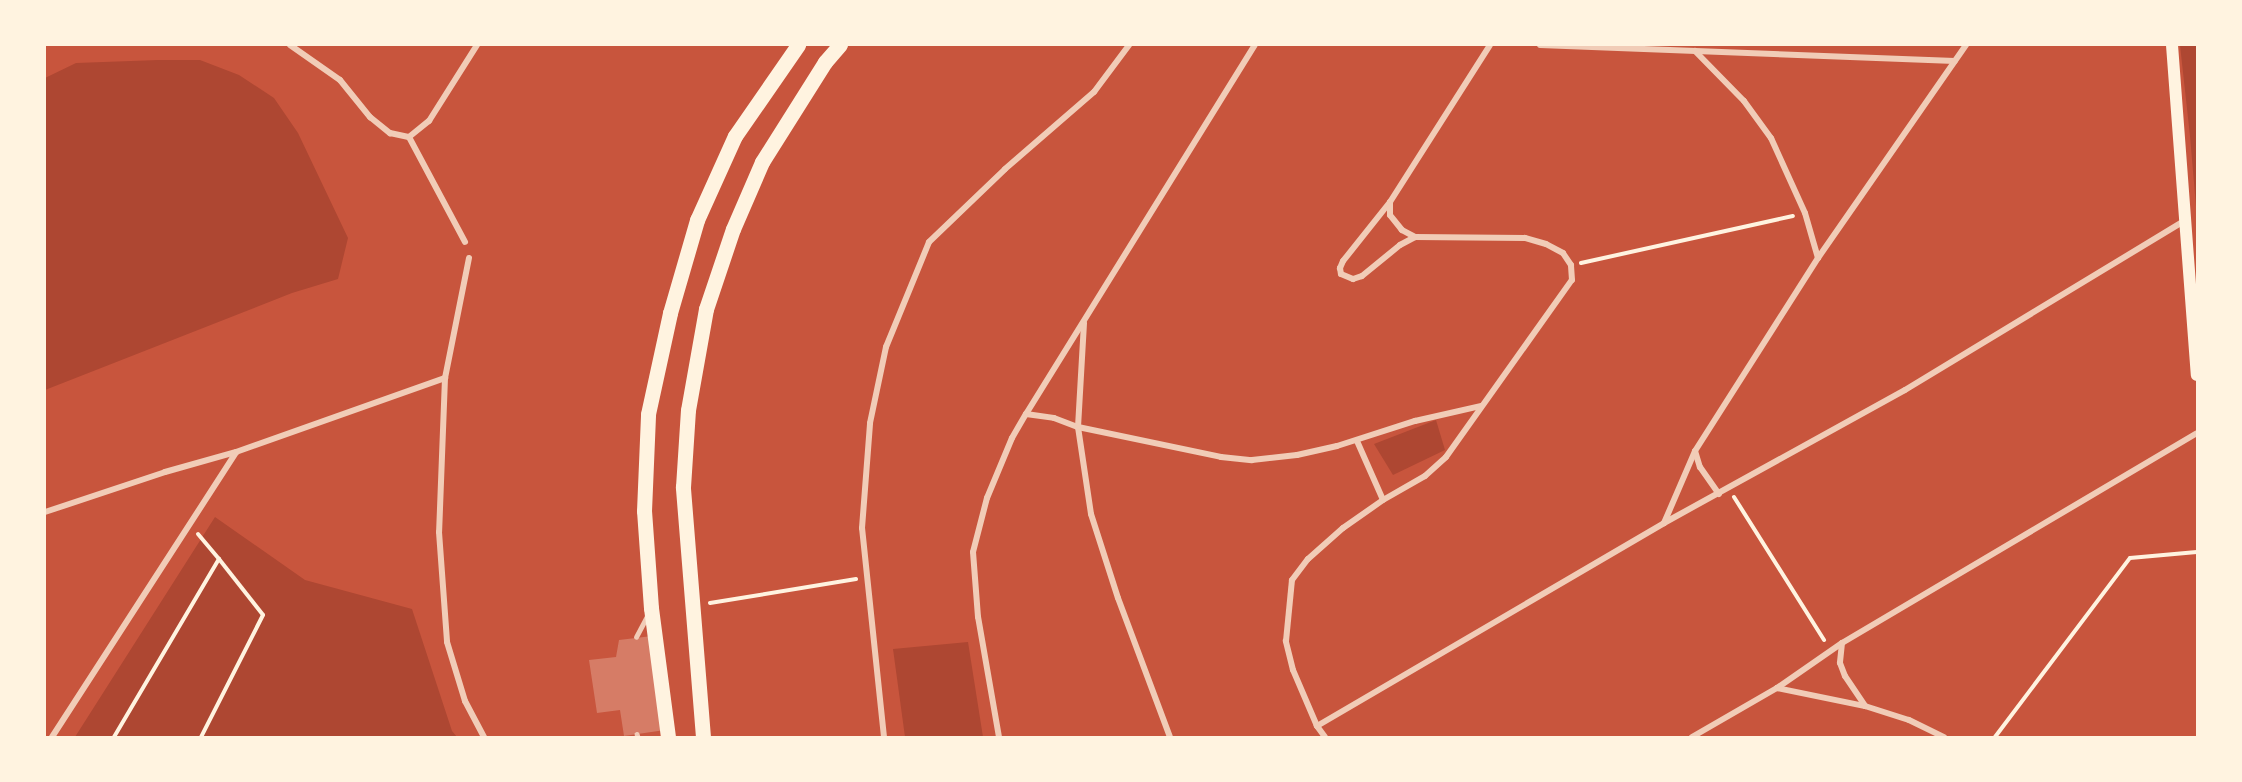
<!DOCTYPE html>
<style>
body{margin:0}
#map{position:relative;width:2242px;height:782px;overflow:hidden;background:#c8553d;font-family:Jost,sans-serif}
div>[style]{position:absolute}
.green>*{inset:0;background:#ae4732}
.building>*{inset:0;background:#d67c66}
.path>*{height:4px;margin:-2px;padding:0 2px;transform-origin:2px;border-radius:2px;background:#fff3e0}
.service>*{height:4.5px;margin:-2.25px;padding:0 2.25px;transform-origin:2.25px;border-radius:2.25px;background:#f1ccb7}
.minor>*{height:6px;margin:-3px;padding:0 3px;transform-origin:3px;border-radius:3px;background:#f1ccb7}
.secondary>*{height:12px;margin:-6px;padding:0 6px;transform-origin:6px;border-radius:6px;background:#fff3e0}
.primary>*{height:15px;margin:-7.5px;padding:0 7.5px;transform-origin:7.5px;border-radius:7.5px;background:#fff3e0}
span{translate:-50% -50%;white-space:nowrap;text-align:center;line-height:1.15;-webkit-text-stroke:5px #fff3e0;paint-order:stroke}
.frame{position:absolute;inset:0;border:46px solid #fff3e0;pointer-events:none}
</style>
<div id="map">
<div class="green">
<i style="clip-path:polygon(2180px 45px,2197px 45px,2197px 218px,2190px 136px)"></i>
<i style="clip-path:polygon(158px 60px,200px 60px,239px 75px,274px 98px,298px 133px,348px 238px,338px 279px,292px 293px,45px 390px,45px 78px,76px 63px)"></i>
<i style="clip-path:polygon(1436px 420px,1445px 450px,1393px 475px,1374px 444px)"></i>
<i style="clip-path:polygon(215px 517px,305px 580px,412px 609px,452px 731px,457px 737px,75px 737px)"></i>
<i style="clip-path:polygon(968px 642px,983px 737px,905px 737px,893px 649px)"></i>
</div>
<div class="building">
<i style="clip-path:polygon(652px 636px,665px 730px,624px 736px,620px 710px,597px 713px,589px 660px,616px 657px,619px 640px)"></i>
</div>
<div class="path">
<i style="left:1581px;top:263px;width:217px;rotate:-12.5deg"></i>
<i style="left:1734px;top:497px;width:169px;rotate:57.8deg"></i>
<i style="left:198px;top:534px;width:33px;rotate:50deg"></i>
<i style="left:710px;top:603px;width:148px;rotate:-9.3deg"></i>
<i style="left:114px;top:737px;width:207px;rotate:-59.5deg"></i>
<i style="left:219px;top:559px;width:71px;rotate:51.8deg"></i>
<i style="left:263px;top:615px;width:137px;rotate:116.9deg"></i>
<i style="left:1995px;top:737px;width:224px;rotate:-53deg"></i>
<i style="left:2130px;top:558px;width:67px;rotate:-5.1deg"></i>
</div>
<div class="service">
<i style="left:636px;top:637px;width:24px;rotate:-62deg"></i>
<i style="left:637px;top:734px;width:3px;rotate:72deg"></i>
</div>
<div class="minor">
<i style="left:290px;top:45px;width:61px;rotate:35deg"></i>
<i style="left:340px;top:80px;width:48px;rotate:51deg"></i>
<i style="left:370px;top:117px;width:26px;rotate:39deg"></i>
<i style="left:390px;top:133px;width:19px;rotate:12deg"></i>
<i style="left:409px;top:137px;width:26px;rotate:-39deg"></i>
<i style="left:429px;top:121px;width:90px;rotate:-57.7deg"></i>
<i style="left:1540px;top:45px;width:415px;rotate:2.2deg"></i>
<i style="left:1695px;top:51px;width:70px;rotate:45.6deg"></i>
<i style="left:1744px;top:101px;width:46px;rotate:53.9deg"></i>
<i style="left:1771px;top:138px;width:82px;rotate:65.6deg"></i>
<i style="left:1805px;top:213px;width:47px;rotate:73.9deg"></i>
<i style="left:409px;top:137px;width:119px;rotate:61.9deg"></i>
<i style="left:1390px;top:202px;width:75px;rotate:128.5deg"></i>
<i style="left:1343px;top:261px;width:8px;rotate:113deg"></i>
<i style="left:1340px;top:268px;width:6px;rotate:81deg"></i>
<i style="left:1341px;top:274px;width:13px;rotate:23deg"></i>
<i style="left:1353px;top:279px;width:9px;rotate:-18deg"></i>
<i style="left:1362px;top:276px;width:49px;rotate:-39.2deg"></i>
<i style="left:1400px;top:245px;width:17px;rotate:-28deg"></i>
<i style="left:469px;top:258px;width:122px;rotate:101.3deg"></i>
<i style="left:445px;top:378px;width:154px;rotate:92.2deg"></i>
<i style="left:439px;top:532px;width:110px;rotate:85.8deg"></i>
<i style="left:447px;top:642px;width:62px;rotate:73deg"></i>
<i style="left:465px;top:701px;width:41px;rotate:62.2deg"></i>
<i style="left:1084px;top:323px;width:104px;rotate:93.3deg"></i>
<i style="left:1078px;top:427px;width:88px;rotate:81.5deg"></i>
<i style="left:1091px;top:514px;width:88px;rotate:72.2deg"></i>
<i style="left:1118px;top:598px;width:148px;rotate:69.5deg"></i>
<i style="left:1026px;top:414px;width:28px;rotate:8deg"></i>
<i style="left:1054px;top:418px;width:26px;rotate:21deg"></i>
<i style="left:1078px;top:427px;width:146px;rotate:11.8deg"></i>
<i style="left:1221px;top:457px;width:31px;rotate:6deg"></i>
<i style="left:1252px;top:460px;width:45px;rotate:-6.3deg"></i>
<i style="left:1297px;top:455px;width:41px;rotate:-12.7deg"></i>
<i style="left:1337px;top:446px;width:82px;rotate:-17.8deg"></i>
<i style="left:1415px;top:421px;width:68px;rotate:-12.8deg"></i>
<i style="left:1357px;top:441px;width:64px;rotate:66.2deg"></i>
<i style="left:1695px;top:451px;width:17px;rotate:73deg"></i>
<i style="left:1700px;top:467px;width:33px;rotate:55deg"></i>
<i style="left:45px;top:512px;width:126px;rotate:-18.4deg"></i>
<i style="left:165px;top:472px;width:74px;rotate:-15.7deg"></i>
<i style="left:236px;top:452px;width:222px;rotate:-19.5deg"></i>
<i style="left:1664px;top:523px;width:78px;rotate:-66.7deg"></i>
<i style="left:1695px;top:451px;width:229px;rotate:-57.5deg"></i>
<i style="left:1818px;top:258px;width:259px;rotate:-55.2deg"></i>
<i style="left:1842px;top:643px;width:20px;rotate:96deg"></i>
<i style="left:1840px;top:663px;width:14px;rotate:69deg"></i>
<i style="left:1845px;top:676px;width:36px;rotate:56deg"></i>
<i style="left:1777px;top:688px;width:90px;rotate:11.6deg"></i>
<i style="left:1865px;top:706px;width:46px;rotate:17.7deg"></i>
<i style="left:1909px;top:720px;width:39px;rotate:26deg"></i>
<i style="left:1317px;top:726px;width:402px;rotate:-30.3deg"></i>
<i style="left:1664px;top:523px;width:275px;rotate:-28.9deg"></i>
<i style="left:1905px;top:390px;width:326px;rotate:-31.2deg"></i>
<i style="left:52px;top:737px;width:338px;rotate:-57.1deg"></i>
<i style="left:884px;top:737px;width:210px;rotate:-96deg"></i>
<i style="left:862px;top:528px;width:105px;rotate:-85.6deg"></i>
<i style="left:870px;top:423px;width:78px;rotate:-78.1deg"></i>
<i style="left:886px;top:347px;width:113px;rotate:-67.7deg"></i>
<i style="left:929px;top:242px;width:105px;rotate:-43.8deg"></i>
<i style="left:1005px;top:169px;width:118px;rotate:-40.9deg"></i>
<i style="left:1094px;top:92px;width:59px;rotate:-53.3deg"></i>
<i style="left:999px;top:737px;width:122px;rotate:-99.9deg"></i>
<i style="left:978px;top:617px;width:65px;rotate:-94.4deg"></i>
<i style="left:973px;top:552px;width:56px;rotate:-75.5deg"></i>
<i style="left:987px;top:498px;width:65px;rotate:-67.4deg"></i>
<i style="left:1012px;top:438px;width:28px;rotate:-60deg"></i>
<i style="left:1026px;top:414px;width:434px;rotate:-58.2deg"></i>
<i style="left:1325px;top:737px;width:14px;rotate:-126deg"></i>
<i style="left:1317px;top:726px;width:61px;rotate:-113.2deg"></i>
<i style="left:1293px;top:670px;width:30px;rotate:-104deg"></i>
<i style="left:1286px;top:641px;width:61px;rotate:-84.4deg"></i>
<i style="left:1292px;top:580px;width:26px;rotate:-53deg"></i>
<i style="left:1308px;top:559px;width:47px;rotate:-41.5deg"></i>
<i style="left:1343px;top:528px;width:49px;rotate:-35deg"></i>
<i style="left:1383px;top:500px;width:48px;rotate:-29.7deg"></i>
<i style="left:1425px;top:476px;width:28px;rotate:-42deg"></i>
<i style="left:1446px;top:457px;width:217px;rotate:-54.6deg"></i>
<i style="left:1572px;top:280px;width:15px;rotate:-94deg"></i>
<i style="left:1571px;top:265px;width:14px;rotate:-124deg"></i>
<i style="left:1563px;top:253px;width:19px;rotate:-152deg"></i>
<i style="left:1546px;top:244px;width:22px;rotate:-164deg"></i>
<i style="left:1525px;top:238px;width:110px;rotate:-179.5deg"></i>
<i style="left:1415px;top:237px;width:15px;rotate:-152deg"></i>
<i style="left:1402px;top:230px;width:19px;rotate:-129deg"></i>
<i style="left:1390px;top:215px;width:13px;rotate:-90deg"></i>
<i style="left:1390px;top:202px;width:186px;rotate:-57.5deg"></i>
<i style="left:1692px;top:737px;width:98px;rotate:-30deg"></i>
<i style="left:1777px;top:688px;width:79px;rotate:-34.7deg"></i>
<i style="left:1842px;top:643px;width:412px;rotate:-30.6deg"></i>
</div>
<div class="secondary">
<i style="left:2172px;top:45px;width:331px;rotate:85.7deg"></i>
</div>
<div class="primary">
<i style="left:668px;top:737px;width:130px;rotate:-97.5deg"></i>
<i style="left:651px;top:608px;width:97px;rotate:-94.1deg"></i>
<i style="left:644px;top:511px;width:97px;rotate:-87.6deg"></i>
<i style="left:648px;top:414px;width:103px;rotate:-77.7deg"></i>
<i style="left:670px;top:313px;width:97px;rotate:-73.8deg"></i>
<i style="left:697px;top:220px;width:92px;rotate:-65.7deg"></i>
<i style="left:735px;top:136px;width:111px;rotate:-55.3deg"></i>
<i style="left:703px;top:737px;width:251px;rotate:-94.6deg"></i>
<i style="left:683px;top:487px;width:77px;rotate:-86.3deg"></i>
<i style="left:688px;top:410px;width:103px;rotate:-79.9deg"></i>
<i style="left:706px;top:309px;width:84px;rotate:-71.4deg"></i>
<i style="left:733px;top:229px;width:73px;rotate:-66.6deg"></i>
<i style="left:762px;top:162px;width:118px;rotate:-57.8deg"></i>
<i style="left:825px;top:62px;width:23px;rotate:-49deg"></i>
</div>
<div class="frame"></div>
</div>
